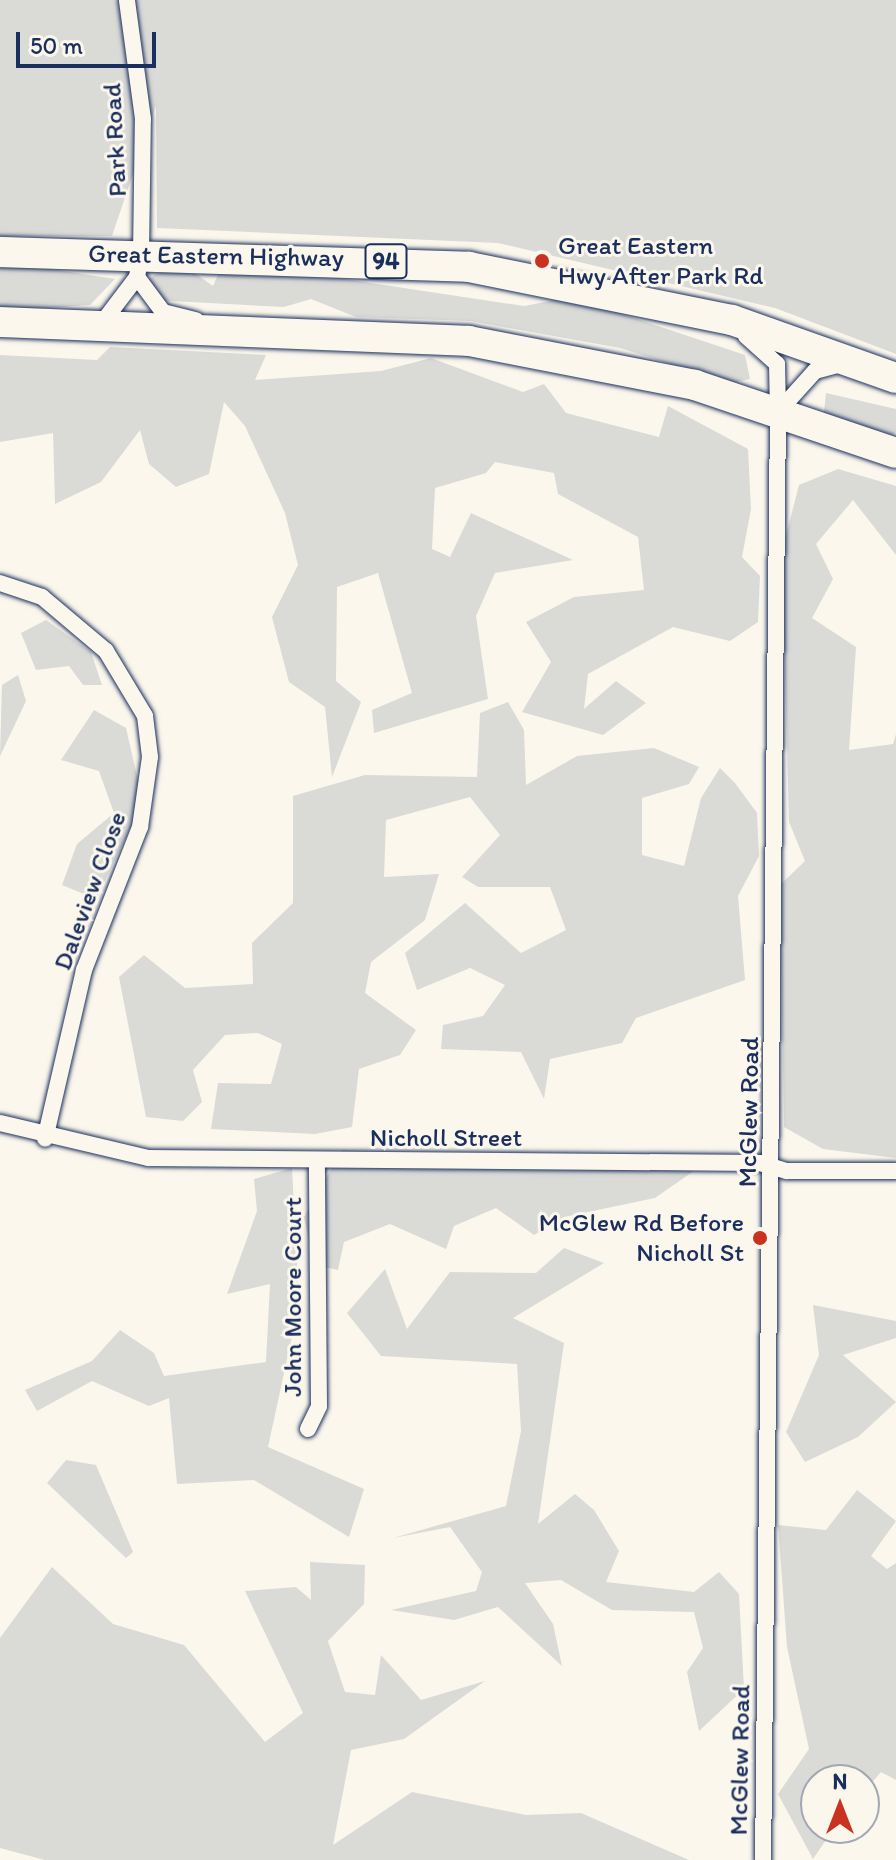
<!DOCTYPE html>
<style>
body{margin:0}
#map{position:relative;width:896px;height:1860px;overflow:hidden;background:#fbf7ec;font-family:Itim,sans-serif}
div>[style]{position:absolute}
.green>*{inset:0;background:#dadad7}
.roads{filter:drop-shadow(0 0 2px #1b2f5e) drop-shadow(0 0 2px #1b2f5e)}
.street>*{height:16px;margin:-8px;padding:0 8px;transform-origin:8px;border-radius:8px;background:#fbf7ec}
.highway>*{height:30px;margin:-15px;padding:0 15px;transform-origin:15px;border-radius:15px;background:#fbf7ec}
.dots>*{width:22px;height:22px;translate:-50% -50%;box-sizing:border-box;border:4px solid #fbf7ec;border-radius:50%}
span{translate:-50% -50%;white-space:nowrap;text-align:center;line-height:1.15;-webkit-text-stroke:6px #fbf7ec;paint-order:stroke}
.shield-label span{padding:2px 6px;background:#fbf7ec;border:2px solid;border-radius:6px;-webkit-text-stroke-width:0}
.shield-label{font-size:24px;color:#1b2f5e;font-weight:700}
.street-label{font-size:26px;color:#1b2f5e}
.poi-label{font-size:26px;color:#1b2f5e}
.left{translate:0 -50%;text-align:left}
.right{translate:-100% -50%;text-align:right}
.north{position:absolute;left:800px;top:1764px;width:80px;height:80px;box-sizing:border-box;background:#fbf7ec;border:2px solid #a1a7b3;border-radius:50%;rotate:0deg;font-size:22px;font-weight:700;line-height:32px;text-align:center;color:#1b2f5e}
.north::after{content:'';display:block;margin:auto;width:28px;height:36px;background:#c8321e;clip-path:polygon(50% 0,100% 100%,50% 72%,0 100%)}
.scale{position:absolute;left:16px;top:32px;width:140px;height:36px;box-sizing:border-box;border:4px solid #1b2f5e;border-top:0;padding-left:10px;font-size:24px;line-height:28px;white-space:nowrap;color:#1b2f5e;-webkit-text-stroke:6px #fbf7ec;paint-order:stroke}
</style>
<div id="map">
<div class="green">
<i style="clip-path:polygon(0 0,896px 0,896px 354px,775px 308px,498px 243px,157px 228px,156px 106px,112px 236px,0 236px)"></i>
<i style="clip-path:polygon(0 264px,18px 264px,115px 279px,90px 305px,0 311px)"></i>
<i style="clip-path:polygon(164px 269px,189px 269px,213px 286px,220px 270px,298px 272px,524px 306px,571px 297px,745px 355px,750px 379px,731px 383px,620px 348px,470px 321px,356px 317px,311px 299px,284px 307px,152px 300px,149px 279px)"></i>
<i style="clip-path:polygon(110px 347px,266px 355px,255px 380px,381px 371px,431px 358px,523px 392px,544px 384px,566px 413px,659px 437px,668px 406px,748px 449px,751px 509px,742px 557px,760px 576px,758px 622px,730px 641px,673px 627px,588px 674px,584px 709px,616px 681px,646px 703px,603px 735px,522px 712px,551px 662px,526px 622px,574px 597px,644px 590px,638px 537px,558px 494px,554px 473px,495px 462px,486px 473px,435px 488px,432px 549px,450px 557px,471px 513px,573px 560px,495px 573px,476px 616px,488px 699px,374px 733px,372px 710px,412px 693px,378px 573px,337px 587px,336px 681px,361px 702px,332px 777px,325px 707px,289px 682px,272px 617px,298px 565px,285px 513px,245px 426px,224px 402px,209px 474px,176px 487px,149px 464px,140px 430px,101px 482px,55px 504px,53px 433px,0 442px,0 355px,97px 360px)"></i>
<i style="clip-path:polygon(826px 393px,896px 409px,896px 432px,885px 439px,823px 422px)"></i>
<i style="clip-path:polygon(838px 469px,896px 486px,896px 555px,853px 500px,816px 544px,833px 579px,812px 618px,856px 647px,849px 750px,893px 744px,896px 734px,896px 1158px,823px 1149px,784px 1127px,780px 885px,805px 861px,789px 822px,782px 551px,799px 485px)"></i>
<i style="clip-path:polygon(46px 620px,91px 652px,102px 685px,83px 685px,69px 666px,36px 670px,21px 633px)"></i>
<i style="clip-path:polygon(18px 675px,26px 701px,0 756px,2px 685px)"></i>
<i style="clip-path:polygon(508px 702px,524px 730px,526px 785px,577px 756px,654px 748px,699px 767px,689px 784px,642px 798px,642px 855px,684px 866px,701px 798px,720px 768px,735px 783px,757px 813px,759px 856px,738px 896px,745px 980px,636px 1018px,622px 1043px,550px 1059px,544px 1099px,521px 1052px,441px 1049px,443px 1025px,483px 1016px,505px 985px,470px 968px,417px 990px,405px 953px,465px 903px,521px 953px,566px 930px,550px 887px,478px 887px,462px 877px,500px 835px,470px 797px,386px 820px,384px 877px,439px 874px,425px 920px,371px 962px,365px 993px,416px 1030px,400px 1055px,359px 1069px,352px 1127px,315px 1134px,211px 1129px,218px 1083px,271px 1084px,282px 1044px,258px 1033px,225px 1035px,193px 1070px,202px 1102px,183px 1121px,146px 1117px,119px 977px,144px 955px,185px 988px,253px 984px,252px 943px,293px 903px,293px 796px,365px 775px,477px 777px,480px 713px)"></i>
<i style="clip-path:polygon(94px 710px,126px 728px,143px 802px,96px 899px,62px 885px,77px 844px,114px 813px,99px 771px,61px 760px)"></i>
<i style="clip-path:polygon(342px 1150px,517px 1161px,711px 1159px,655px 1198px,564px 1217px,534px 1235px,496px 1208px,454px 1226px,446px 1249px,390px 1224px,344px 1242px,338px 1270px,314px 1265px,304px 1217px)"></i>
<i style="clip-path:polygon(292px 1168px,299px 1304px,268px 1447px,364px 1489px,349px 1537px,254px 1480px,177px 1484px,169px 1398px,149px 1406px,92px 1381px,37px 1411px,25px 1390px,92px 1361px,120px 1330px,154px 1353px,164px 1376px,266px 1362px,270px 1284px,227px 1294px,257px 1211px,254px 1179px)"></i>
<i style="clip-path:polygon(564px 1248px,604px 1263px,513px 1318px,564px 1343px,538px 1524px,575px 1494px,594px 1510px,619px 1551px,606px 1582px,694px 1592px,719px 1572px,739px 1594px,744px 1689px,699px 1731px,687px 1672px,703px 1648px,694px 1612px,612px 1610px,561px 1580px,525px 1583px,553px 1624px,562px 1666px,498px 1607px,454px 1620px,391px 1610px,476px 1591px,482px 1572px,450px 1527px,393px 1538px,506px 1506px,521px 1431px,517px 1364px,381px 1356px,347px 1313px,385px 1269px,407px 1329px,450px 1272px,536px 1273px)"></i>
<i style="clip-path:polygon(813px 1305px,896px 1321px,896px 1338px,843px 1355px,896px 1402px,858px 1437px,805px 1462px,786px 1432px,819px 1355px)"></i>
<i style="clip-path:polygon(66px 1460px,96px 1465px,133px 1552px,126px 1558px,47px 1483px)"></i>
<i style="clip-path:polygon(857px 1490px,896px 1521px,871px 1556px,887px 1569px,896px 1563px,896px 1780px,881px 1772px,864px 1792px,864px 1780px,816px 1780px,816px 1828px,834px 1828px,813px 1859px,778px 1794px,809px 1749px,787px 1647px,778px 1525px,826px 1530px)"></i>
<i style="clip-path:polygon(310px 1562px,365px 1565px,364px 1604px,328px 1641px,345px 1692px,375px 1695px,381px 1655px,421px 1700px,485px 1681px,404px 1739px,351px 1750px,333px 1845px,412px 1792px,526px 1815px,581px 1813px,689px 1860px,45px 1860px,0 1848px,0 1638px,52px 1567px,113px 1624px,184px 1645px,265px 1742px,303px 1713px,245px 1591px,296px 1587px,311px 1600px)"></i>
</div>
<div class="roads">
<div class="street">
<i style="left:137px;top:277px;width:44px;rotate:53.4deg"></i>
<i style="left:163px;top:312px;width:34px;rotate:14deg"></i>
<i style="left:99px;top:327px;width:63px;rotate:-52.8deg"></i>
<i style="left:137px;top:277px;width:23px;rotate:-80deg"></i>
<i style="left:141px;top:254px;width:135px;rotate:-89.2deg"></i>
<i style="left:143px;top:119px;width:120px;rotate:-97.7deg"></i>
<i style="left:746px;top:336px;width:42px;rotate:42.1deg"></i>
<i style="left:777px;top:364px;width:48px;rotate:88.8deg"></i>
<i style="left:778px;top:412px;width:1448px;rotate:90.59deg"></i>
<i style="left:778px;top:412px;width:55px;rotate:-47.9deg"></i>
<i style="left:815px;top:371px;width:27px;rotate:-15deg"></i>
<i style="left:0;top:583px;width:44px;rotate:18.4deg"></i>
<i style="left:42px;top:597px;width:84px;rotate:40.2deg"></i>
<i style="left:106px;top:651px;width:76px;rotate:59deg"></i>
<i style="left:145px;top:716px;width:41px;rotate:83deg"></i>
<i style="left:150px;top:757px;width:71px;rotate:98.1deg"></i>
<i style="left:140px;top:827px;width:154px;rotate:111.4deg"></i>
<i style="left:84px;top:970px;width:173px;rotate:103deg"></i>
<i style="left:0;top:1123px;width:152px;rotate:13.3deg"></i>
<i style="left:148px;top:1158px;width:612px;rotate:0.47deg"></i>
<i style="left:760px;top:1163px;width:28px;rotate:17deg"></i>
<i style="left:787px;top:1171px;width:109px"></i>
<i style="left:308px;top:1429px;width:25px;rotate:-64deg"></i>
<i style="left:319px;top:1406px;width:244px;rotate:-90.5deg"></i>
</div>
<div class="highway">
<i style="left:0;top:252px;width:469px;rotate:1.8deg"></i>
<i style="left:469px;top:267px;width:268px;rotate:11.4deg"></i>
<i style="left:732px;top:320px;width:174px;rotate:19.5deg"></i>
<i style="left:0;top:322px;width:469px;rotate:2.3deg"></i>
<i style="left:469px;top:341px;width:230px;rotate:11deg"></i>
<i style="left:695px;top:385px;width:212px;rotate:18.7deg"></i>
</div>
</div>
<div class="dots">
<i style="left:542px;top:261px;background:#c8321e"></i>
<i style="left:760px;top:1238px;background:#c8321e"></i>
</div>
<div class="shield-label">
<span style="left:386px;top:261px">94</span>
</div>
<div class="street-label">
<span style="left:115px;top:140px;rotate:-93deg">Park Road</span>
<span style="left:216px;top:256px;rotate:1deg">Great Eastern Highway</span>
<span style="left:90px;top:891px;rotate:-70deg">Daleview Close</span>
<span style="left:749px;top:1112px;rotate:-89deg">McGlew Road</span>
<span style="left:446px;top:1138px">Nicholl Street</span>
<span style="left:293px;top:1297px;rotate:-90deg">John Moore Court</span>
<span style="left:740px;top:1760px;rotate:-89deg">McGlew Road</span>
</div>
<div class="poi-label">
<span class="left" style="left:558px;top:261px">Great Eastern<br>Hwy After Park Rd</span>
<span class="right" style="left:744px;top:1238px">McGlew Rd Before<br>Nicholl St</span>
</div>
<div class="north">N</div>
<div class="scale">50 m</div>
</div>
